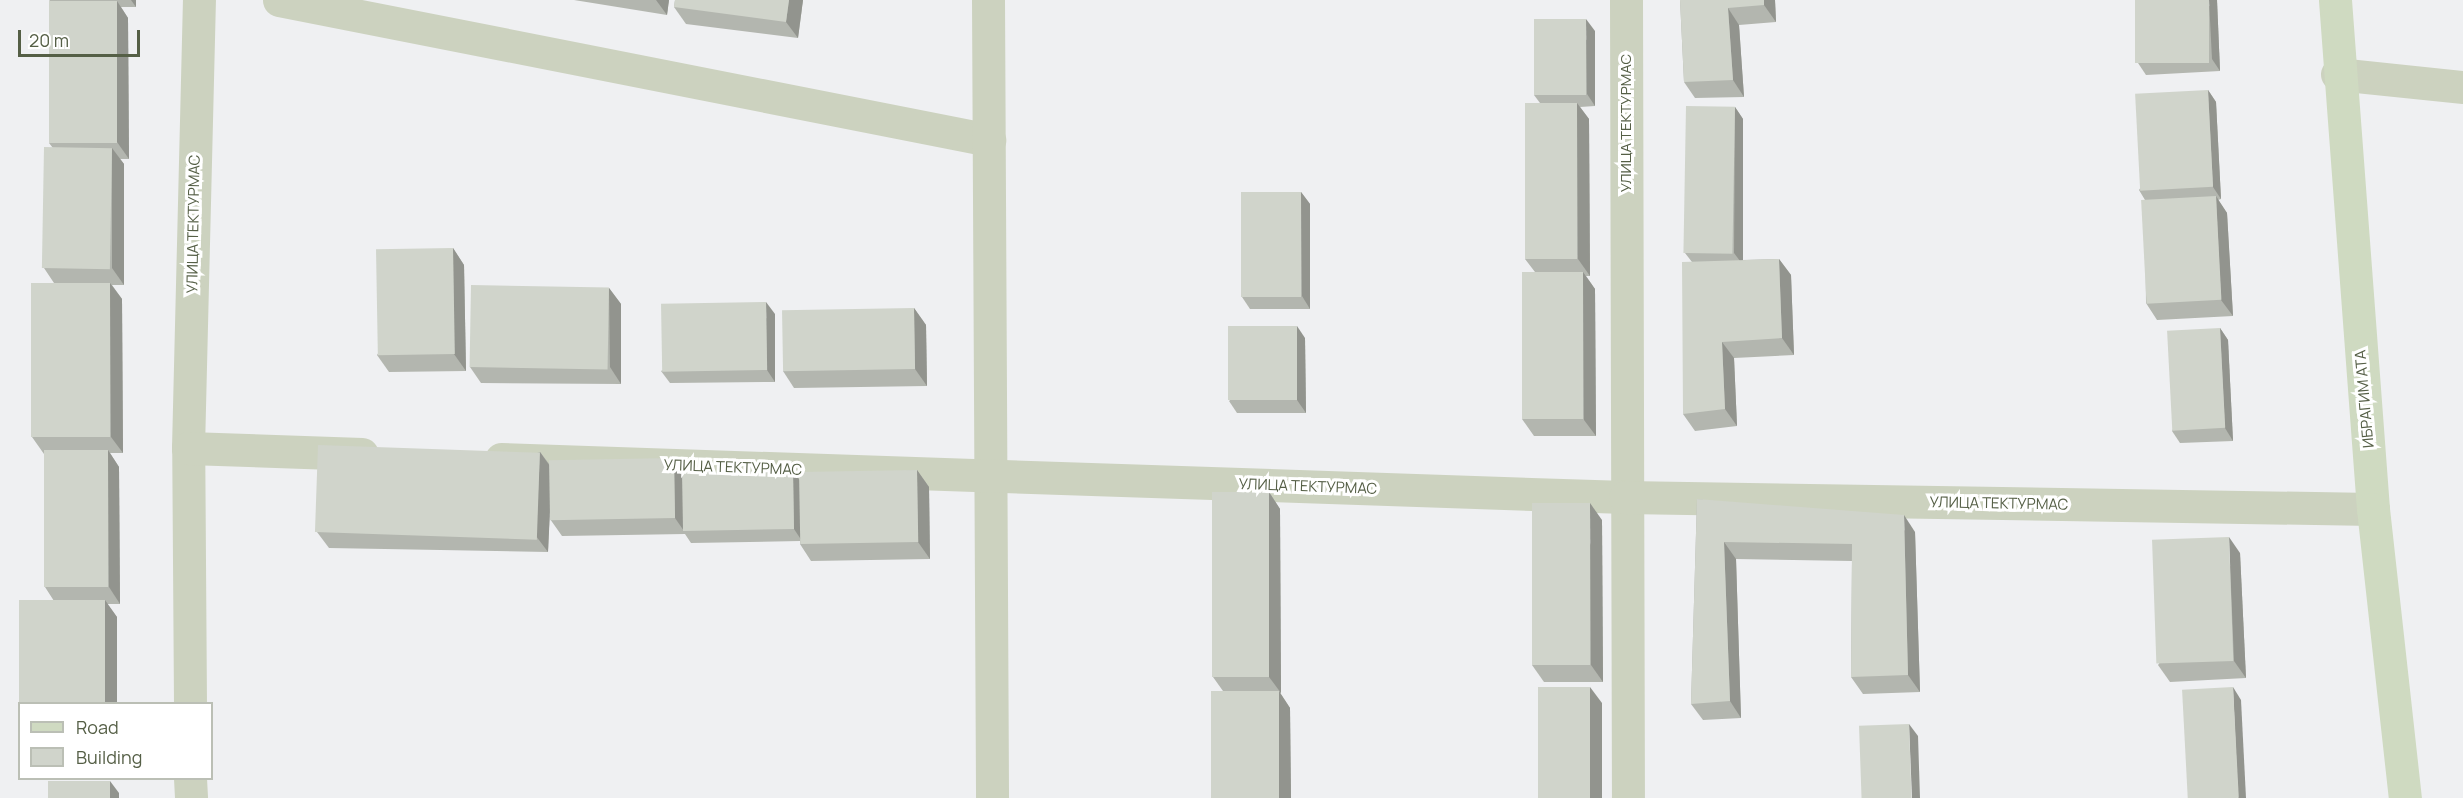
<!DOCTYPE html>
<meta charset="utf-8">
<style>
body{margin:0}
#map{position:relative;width:2463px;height:798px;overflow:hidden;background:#eff0f2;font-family:Manrope,sans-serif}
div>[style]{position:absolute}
.street>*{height:33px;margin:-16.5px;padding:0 16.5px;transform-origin:16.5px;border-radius:16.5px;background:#ccd2bf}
.secondary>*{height:33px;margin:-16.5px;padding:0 16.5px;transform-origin:16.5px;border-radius:16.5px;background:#cfdac1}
.wall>*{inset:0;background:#b3b6af;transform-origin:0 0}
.shaded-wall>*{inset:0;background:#92948e}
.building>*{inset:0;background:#d0d4cb;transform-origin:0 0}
span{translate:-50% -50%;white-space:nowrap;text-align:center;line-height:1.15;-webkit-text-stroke:6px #fff;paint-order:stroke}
.street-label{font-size:15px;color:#555f46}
.legend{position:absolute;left:18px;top:702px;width:195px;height:78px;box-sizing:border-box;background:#fff;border:2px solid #bbbfb5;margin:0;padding:8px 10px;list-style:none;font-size:18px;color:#555f46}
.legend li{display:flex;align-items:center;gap:12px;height:30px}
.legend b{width:30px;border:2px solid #bbbfb5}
.scale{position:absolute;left:18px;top:30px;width:122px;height:27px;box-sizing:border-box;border:3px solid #555f46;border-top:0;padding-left:8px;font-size:18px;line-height:21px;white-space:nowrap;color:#555f46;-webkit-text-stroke:4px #fff;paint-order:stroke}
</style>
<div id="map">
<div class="street">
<i style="left:279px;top:0;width:724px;rotate:11.15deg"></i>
<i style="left:988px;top:0;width:798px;rotate:89.71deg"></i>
<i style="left:1626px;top:0;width:798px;rotate:89.86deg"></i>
<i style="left:2337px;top:74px;width:127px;rotate:5.9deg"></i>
<i style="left:188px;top:448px;width:448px;rotate:-88.6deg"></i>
<i style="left:501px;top:459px;width:1125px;rotate:1.94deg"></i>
<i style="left:1625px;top:497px;width:748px;rotate:0.92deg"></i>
<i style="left:190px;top:704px;width:256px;rotate:-90.4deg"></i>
<i style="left:188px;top:448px;width:174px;rotate:2deg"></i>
<i style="left:190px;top:778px;width:20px;rotate:87deg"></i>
</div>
<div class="secondary">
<i style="left:2335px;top:0;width:510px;rotate:85.73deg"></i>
<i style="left:2373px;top:509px;width:291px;rotate:83.7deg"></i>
</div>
<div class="wall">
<i style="clip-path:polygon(49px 0,136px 0,136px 7px,121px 7px,128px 18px,129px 159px,120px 159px,124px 164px,124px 285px,112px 285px,122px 299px,123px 453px,110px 453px,119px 467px,120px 604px,107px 604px,117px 617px,54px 601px,45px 587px,44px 454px,32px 437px,54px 283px,44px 268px,53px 148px,49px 143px,50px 1px)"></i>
<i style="clip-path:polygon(574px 0,669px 0,667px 15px)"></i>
<i style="clip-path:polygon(675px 0,803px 0,798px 38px,686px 24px,674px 7px)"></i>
<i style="clip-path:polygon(1680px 0,1775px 0,1776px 22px,1739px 25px,1744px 97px,1695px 98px,1684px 82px)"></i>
<i style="clip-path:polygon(2217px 0,2220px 71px,2146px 75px,2138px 63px)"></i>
<i style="clip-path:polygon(1595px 31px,1595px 106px,1580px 107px,1589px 119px,1590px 276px,1586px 276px,1595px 289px,1596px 436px,1534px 436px,1522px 419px,1535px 272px,1525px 259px,1540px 103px,1534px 95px)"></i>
<i style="clip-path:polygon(2208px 90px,2216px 102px,2221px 199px,2218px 200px,2227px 213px,2233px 316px,2157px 320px,2146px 303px,2145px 200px,2139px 190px)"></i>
<i style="clip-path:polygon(1735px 107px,1743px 119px,1743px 260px,1779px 259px,1791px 275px,1794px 355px,1734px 358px,1737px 426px,1695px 431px,1683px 414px,1692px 262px,1685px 253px)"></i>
<i style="clip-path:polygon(1301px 192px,1310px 204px,1310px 309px,1250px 309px,1242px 297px)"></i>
<i style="clip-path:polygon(453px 248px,464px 265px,466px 371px,389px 372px,377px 355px)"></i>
<i style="clip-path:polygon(609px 288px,621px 304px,621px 384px,481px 383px,470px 367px)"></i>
<i style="clip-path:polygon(914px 308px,926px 325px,927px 386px,794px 388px,783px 371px)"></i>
<i style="clip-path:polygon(775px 314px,775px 382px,670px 383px,661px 371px)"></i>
<i style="clip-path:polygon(2220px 328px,2228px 340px,2233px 441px,2180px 443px,2172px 431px)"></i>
<i style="clip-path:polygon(1305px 338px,1306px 413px,1237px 413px,1229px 401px)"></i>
<i style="clip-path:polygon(540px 452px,550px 465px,674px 458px,684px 473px,793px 471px,799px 480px,917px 470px,929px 487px,930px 559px,811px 561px,800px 544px,800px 541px,691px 543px,685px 534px,562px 536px,550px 519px,550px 505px,548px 552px,329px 548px,317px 532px)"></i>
<i style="clip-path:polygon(1269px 492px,1280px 509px,1281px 693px,1280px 693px,1290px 708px,1291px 798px,1212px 798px,1223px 691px,1213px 677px)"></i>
<i style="clip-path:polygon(1697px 499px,1915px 532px,1920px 692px,1863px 694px,1851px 677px,1852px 561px,1736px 559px,1741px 718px,1703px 720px,1691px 704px)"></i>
<i style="clip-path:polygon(1602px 520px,1603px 682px,1544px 682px,1532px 665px)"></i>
<i style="clip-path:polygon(2240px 553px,2246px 678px,2170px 682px,2158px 665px)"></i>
<i style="left:31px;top:778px;width:86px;height:2px"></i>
</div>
<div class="shaded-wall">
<i style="clip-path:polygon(131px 0,136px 0,136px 7px)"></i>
<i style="clip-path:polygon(656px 0,669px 0,667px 15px)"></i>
<i style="clip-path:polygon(789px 0,803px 0,798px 38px,786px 22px)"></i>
<i style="clip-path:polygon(1764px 0,1775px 0,1776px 22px,1764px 5px)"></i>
<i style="clip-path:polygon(2209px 0,2217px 0,2220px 71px,2212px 59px)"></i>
<i style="clip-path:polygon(117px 1px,128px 18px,129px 159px,117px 142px)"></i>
<i style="clip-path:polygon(1728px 8px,1739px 25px,1744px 97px,1733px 80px)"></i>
<i style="clip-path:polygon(1586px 19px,1595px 31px,1595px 106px,1587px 94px)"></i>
<i style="clip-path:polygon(2208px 90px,2216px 102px,2221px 199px,2213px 187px)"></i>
<i style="clip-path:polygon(1577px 103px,1589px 119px,1590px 276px,1578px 259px)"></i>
<i style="clip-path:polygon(1735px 107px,1743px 119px,1743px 265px,1734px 253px)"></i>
<i style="clip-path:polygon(112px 148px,124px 164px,124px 285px,112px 268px)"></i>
<i style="clip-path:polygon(1301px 192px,1310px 204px,1310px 309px,1302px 296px)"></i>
<i style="clip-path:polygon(2216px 196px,2227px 213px,2233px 316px,2221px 300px)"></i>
<i style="clip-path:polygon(453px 248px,464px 265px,466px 371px,454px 354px)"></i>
<i style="clip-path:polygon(1779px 259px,1791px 275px,1794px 355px,1782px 338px)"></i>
<i style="clip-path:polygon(1583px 272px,1595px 289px,1596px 436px,1584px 420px)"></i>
<i style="clip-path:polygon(110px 283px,122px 299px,123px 453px,111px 437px)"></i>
<i style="clip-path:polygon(609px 288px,621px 304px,621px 384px,610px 367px)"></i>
<i style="clip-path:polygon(766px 302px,775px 314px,775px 382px,767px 370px)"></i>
<i style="clip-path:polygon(914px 308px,926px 325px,927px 386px,915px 369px)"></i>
<i style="clip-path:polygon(1297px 326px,1305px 338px,1306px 413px,1297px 400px)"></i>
<i style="clip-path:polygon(2220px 328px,2228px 340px,2233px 441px,2225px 428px)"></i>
<i style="clip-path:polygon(1722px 342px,1734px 358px,1737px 426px,1725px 409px)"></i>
<i style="clip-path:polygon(108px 450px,119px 467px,120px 604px,109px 587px)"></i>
<i style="clip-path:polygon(540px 452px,552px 469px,548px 552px,536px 536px)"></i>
<i style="clip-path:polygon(674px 458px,686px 474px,684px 531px,675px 518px)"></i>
<i style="clip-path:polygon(917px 470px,929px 487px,930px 559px,918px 542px)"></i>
<i style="clip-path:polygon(793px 471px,802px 483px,802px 541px,794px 529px)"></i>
<i style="clip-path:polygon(1269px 492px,1280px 509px,1281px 693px,1269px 677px)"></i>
<i style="clip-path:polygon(1590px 503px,1602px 520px,1603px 682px,1591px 665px)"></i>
<i style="clip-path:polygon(1904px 515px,1915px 532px,1920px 692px,1908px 675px)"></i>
<i style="clip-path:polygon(2229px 537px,2240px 553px,2246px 678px,2234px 661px)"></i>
<i style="clip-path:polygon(1724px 542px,1736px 559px,1741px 718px,1730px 701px)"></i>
<i style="clip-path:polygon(105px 600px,117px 617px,117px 704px,105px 704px)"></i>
<i style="clip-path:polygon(1590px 687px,1602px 703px,1602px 798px,1590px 798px)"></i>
<i style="clip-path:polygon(2233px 687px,2241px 700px,2246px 798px,2238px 798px)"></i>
<i style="clip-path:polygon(1279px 691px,1290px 708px,1291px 798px,1279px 798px)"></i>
<i style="clip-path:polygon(1909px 724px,1918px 736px,1920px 798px,1912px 798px)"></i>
<i style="clip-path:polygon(110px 781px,119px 793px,119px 798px,110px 798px)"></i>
</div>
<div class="building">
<i style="clip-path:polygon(675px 0,789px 0,786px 22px,674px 7px)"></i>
<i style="clip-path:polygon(1680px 0,1764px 0,1764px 5px,1728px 8px,1733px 80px,1684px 82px)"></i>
<i style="left:2135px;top:0;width:74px;height:63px"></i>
<i style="left:49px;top:1px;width:68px;height:142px"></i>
<i style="left:1534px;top:19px;width:52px;height:76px"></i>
<i style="left:2208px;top:90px;width:97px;height:73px;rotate:87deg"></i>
<i style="left:1525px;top:103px;width:52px;height:156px"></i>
<i style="left:1686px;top:106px;width:49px;height:147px;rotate:1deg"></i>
<i style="left:44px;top:147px;width:68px;height:121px;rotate:1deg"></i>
<i style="left:1241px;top:192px;width:60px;height:105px"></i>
<i style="left:2216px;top:196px;width:104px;height:75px;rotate:87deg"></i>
<i style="left:453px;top:248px;width:106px;height:77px;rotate:89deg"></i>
<i style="clip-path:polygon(1779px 259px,1782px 338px,1722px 342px,1725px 409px,1683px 414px,1682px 262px)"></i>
<i style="left:1522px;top:272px;width:61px;height:147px"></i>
<i style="left:31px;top:283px;width:79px;height:154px"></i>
<i style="left:471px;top:285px;width:138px;height:82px;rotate:1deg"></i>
<i style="left:766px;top:302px;width:68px;height:105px;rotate:89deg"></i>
<i style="left:914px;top:308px;width:61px;height:132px;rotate:89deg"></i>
<i style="left:1297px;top:326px;width:74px;height:69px;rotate:90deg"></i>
<i style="left:2220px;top:328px;width:100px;height:53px;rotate:87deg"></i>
<i style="left:318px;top:445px;width:222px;height:87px;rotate:2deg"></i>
<i style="left:44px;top:450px;width:64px;height:137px"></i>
<i style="left:674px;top:458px;width:60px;height:125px;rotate:89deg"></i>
<i style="left:917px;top:470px;width:72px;height:118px;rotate:89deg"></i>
<i style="left:793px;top:471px;width:58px;height:111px;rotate:89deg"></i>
<i style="left:1212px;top:492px;width:57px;height:185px"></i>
<i style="clip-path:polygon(1697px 499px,1904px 515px,1908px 675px,1851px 677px,1852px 544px,1724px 542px,1730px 701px,1691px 704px)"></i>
<i style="left:1590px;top:503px;width:162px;height:58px;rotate:90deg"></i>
<i style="left:2229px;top:537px;width:124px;height:77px;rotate:88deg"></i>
<i style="left:105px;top:600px;width:104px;height:86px;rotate:90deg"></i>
<i style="left:1538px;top:687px;width:52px;height:111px"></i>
<i style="left:2233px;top:687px;width:111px;height:51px;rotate:87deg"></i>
<i style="left:1211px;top:691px;width:68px;height:107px"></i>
<i style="left:1909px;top:724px;width:74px;height:50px;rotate:88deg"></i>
<i style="left:48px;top:781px;width:62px;height:17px"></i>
</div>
<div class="street-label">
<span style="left:1626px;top:123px;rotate:-90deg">УЛИЦА ТЕКТУРМАС</span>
<span style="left:193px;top:224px;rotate:-89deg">УЛИЦА ТЕКТУРМАС</span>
<span style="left:2364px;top:399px;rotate:-95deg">ИБРАГИМ АТА</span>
<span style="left:733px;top:467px;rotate:2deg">УЛИЦА ТЕКТУРМАС</span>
<span style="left:1308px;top:486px;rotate:2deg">УЛИЦА ТЕКТУРМАС</span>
<span style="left:1999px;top:503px;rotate:1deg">УЛИЦА ТЕКТУРМАС</span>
</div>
<ul class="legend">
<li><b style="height:8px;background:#cfdac1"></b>Road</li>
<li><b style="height:16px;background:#d0d4cb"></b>Building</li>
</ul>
<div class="scale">20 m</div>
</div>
